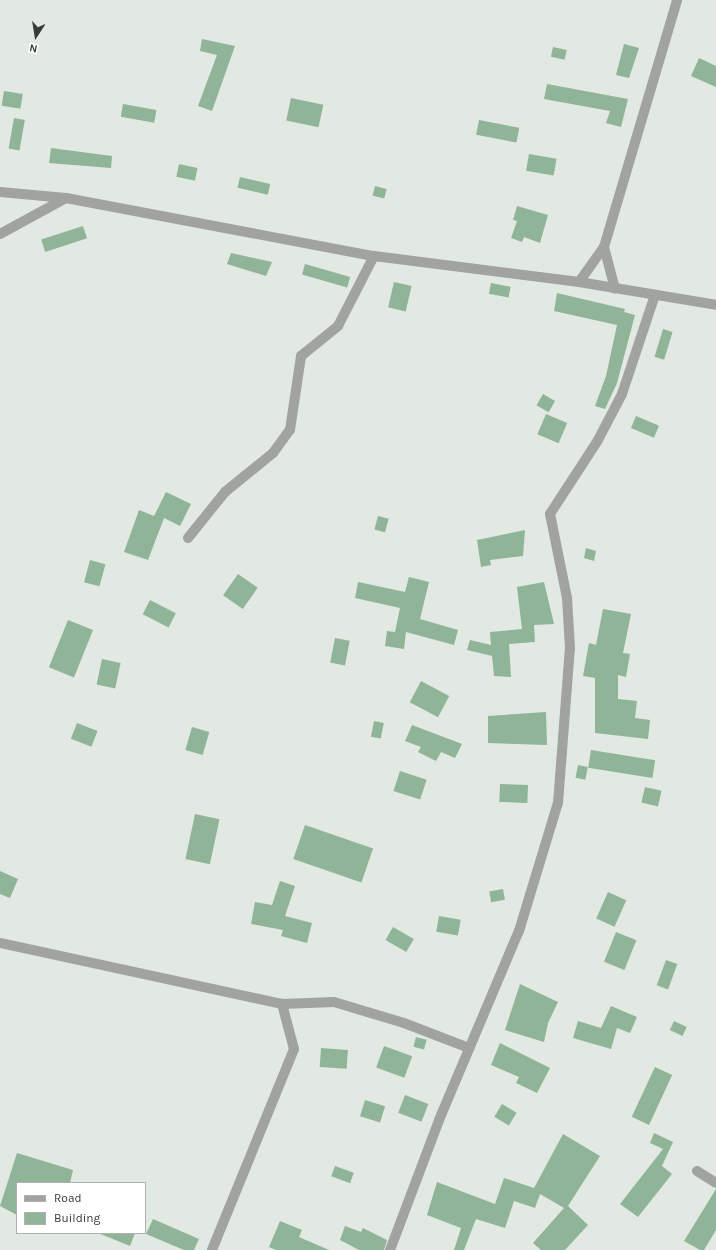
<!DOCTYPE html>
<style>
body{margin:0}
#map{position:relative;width:716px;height:1250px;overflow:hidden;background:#e1e9e2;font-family:Karla,sans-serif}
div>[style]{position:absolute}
.building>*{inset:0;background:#90b497;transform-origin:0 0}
.minor>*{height:10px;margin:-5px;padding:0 5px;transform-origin:5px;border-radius:5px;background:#a0a3a0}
span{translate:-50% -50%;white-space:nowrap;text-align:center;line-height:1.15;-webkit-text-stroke:4px #fff;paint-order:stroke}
.legend{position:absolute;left:16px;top:1182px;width:130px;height:52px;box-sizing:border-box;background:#fff;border:1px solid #afb0af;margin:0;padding:5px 7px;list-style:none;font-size:12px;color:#373a37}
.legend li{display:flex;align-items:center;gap:8px;height:20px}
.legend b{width:20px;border:1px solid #afb0af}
.north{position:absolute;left:16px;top:16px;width:40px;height:40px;-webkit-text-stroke:3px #fff;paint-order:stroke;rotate:192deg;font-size:11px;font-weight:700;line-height:16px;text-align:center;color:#373a37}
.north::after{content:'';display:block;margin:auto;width:14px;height:18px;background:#373a37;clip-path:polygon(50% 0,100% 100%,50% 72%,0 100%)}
</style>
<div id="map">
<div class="building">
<i style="clip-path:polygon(202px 39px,235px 46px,212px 111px,198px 106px,217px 55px,200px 51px)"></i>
<i style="clip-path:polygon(624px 44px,639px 48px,629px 78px,616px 75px)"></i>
<i style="left:553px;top:47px;width:14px;height:10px;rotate:12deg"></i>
<i style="clip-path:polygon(699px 58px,716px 66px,716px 87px,691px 76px)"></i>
<i style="clip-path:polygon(547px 84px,628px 99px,621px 127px,606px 123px,610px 111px,544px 99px)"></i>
<i style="left:4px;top:91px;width:19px;height:15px;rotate:9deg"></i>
<i style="left:291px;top:98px;width:33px;height:23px;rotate:12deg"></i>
<i style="left:123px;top:104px;width:34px;height:13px;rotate:10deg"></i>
<i style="left:14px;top:118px;width:11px;height:31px;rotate:10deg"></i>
<i style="left:479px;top:120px;width:41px;height:15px;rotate:11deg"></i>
<i style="clip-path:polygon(51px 148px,112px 156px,111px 168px,49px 163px)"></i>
<i style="left:529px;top:154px;width:28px;height:17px;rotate:10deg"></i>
<i style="left:179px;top:164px;width:19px;height:13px;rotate:12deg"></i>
<i style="left:240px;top:177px;width:31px;height:11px;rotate:13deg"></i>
<i style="left:375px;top:186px;width:12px;height:10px;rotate:14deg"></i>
<i style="clip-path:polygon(517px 206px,548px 215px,540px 243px,524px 237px,522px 242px,511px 238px,517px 221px,513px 220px)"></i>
<i style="left:83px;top:226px;width:13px;height:44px;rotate:72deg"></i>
<i style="clip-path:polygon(231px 253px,272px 262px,266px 276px,227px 264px)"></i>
<i style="left:305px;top:264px;width:47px;height:11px;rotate:16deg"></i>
<i style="left:394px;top:282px;width:18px;height:26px;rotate:13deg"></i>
<i style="left:491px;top:283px;width:20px;height:11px;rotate:11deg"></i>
<i style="clip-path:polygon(557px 293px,625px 309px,624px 312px,635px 315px,617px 383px,605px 409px,595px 406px,606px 376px,617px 325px,554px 311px)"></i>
<i style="left:663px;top:329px;width:10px;height:29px;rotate:17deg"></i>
<i style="left:543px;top:394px;width:14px;height:13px;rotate:30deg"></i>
<i style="left:546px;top:414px;width:23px;height:22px;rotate:23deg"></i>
<i style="left:636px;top:416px;width:25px;height:13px;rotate:23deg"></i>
<i style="clip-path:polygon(166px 492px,191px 504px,180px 526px,164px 518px,148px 560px,124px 552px,139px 510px,154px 516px)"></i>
<i style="left:378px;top:516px;width:11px;height:14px;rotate:15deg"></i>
<i style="clip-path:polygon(525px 530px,523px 556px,490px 560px,491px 565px,481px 567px,477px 540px)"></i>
<i style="clip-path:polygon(586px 548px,596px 551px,594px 561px,584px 558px)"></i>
<i style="left:90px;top:560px;width:16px;height:23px;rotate:15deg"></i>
<i style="left:238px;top:574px;width:24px;height:26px;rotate:35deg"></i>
<i style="clip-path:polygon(409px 577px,429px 582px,420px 619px,458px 630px,454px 645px,406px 632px,404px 649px,385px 646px,387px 631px,395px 632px,400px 608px,355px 598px,358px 582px,405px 592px)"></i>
<i style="clip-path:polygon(544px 582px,554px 624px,534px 625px,535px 642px,509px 644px,511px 677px,494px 676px,492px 656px,467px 650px,470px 640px,491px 645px,490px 632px,522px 629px,517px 587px)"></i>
<i style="left:150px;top:600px;width:29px;height:16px;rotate:27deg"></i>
<i style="clip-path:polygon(603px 609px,631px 614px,623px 653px,630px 654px,626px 677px,618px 675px,618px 699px,637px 701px,635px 718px,650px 720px,648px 739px,595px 733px,595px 678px,583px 676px,589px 643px,596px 645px)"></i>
<i style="left:68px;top:620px;width:27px;height:51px;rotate:22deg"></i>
<i style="left:335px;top:638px;width:15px;height:25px;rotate:11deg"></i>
<i style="left:102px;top:659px;width:19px;height:26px;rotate:12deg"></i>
<i style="left:421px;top:681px;width:32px;height:24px;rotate:28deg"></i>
<i style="clip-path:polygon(546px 712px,547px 745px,488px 743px,488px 716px)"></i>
<i style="left:374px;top:721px;width:10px;height:16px;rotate:11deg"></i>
<i style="left:77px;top:723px;width:22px;height:17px;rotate:21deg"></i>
<i style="clip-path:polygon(412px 725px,462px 744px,455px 758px,441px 752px,436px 761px,418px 752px,421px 747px,405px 741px)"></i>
<i style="left:192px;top:727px;width:18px;height:24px;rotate:16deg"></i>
<i style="left:591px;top:750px;width:65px;height:18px;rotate:9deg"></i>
<i style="left:578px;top:765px;width:10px;height:13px;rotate:11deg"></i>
<i style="left:400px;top:771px;width:28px;height:21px;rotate:18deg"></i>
<i style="left:500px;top:784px;width:28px;height:18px;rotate:2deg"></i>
<i style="left:645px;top:787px;width:17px;height:16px;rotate:13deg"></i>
<i style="left:195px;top:814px;width:25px;height:46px;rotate:12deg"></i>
<i style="left:305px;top:825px;width:72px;height:36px;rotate:19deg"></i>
<i style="clip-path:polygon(0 871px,18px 879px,10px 898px,0 894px)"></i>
<i style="clip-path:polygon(280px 881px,295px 886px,285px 916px,312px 923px,307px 943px,281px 936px,283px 930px,251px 924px,255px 902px,272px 905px)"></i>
<i style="left:503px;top:889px;width:11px;height:14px;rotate:80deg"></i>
<i style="left:608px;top:892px;width:20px;height:29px;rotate:24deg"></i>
<i style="left:439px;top:916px;width:22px;height:16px;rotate:10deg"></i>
<i style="left:393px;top:927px;width:24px;height:15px;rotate:30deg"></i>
<i style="left:616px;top:932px;width:22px;height:32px;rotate:22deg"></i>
<i style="left:666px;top:960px;width:12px;height:27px;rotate:20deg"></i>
<i style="clip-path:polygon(520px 984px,558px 1002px,548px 1023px,544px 1042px,505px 1030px)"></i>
<i style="clip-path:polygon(611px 1006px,637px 1017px,630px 1033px,617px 1028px,611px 1049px,573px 1038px,578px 1021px,601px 1028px)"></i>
<i style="left:674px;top:1021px;width:14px;height:10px;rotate:25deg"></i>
<i style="left:416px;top:1037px;width:11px;height:10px;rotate:15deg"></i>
<i style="clip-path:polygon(500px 1043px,550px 1068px,537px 1093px,516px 1083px,519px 1077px,491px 1065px)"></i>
<i style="left:384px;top:1046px;width:30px;height:23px;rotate:20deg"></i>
<i style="left:321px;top:1048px;width:27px;height:19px;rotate:4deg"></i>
<i style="left:655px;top:1067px;width:19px;height:55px;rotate:25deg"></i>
<i style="left:405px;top:1095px;width:25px;height:19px;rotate:21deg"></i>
<i style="left:365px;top:1100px;width:21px;height:17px;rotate:17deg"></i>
<i style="left:502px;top:1104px;width:17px;height:15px;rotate:31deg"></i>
<i style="clip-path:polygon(654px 1133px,673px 1142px,662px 1166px,672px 1174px,638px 1217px,620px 1204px,663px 1149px,650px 1143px)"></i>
<i style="clip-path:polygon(563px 1134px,600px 1156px,568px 1206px,588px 1225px,565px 1250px,541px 1250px,533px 1243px,564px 1208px,540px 1194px,535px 1208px,514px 1201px,505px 1228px,476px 1219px,464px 1250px,454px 1250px,461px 1228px,427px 1215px,437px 1182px,495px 1204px,504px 1178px,534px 1188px)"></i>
<i style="clip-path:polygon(17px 1153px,73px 1170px,70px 1183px,17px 1183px,17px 1215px,0 1206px)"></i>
<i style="left:335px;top:1166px;width:20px;height:11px;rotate:20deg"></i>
<i style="clip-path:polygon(716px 1189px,716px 1230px,704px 1250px,700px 1250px,684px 1241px)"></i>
<i style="clip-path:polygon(153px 1219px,199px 1239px,194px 1250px,184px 1250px,146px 1234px)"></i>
<i style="clip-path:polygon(280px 1221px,302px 1230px,299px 1237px,329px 1250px,276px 1250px,269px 1247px)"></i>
<i style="clip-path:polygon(345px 1226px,361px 1232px,363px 1228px,387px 1240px,384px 1250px,359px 1250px,340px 1240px)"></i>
<i style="clip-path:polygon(98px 1233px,135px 1233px,130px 1246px)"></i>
</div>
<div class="minor">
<i style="left:0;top:192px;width:66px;rotate:5.2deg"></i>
<i style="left:66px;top:198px;width:313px;rotate:10.7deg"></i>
<i style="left:374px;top:256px;width:207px;rotate:7.2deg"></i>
<i style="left:579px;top:282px;width:139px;rotate:9.5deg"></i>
<i style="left:0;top:234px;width:75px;rotate:-28.6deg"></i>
<i style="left:604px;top:247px;width:43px;rotate:75.3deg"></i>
<i style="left:579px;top:282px;width:43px;rotate:-54.5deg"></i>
<i style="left:604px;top:247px;width:258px;rotate:-73.5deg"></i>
<i style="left:188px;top:538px;width:59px;rotate:-51.2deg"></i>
<i style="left:225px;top:492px;width:62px;rotate:-39.1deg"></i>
<i style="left:273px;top:453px;width:29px;rotate:-54deg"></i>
<i style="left:290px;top:430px;width:75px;rotate:-81.5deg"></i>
<i style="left:301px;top:356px;width:48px;rotate:-39deg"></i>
<i style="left:338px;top:326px;width:79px;rotate:-62.8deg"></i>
<i style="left:0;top:943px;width:289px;rotate:12.2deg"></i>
<i style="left:282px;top:1004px;width:52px;rotate:-2.2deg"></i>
<i style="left:334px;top:1002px;width:73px;rotate:16.7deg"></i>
<i style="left:404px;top:1023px;width:70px;rotate:21deg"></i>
<i style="left:697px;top:1171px;width:22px;rotate:32deg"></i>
<i style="left:212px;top:1250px;width:217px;rotate:-67.8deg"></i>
<i style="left:294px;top:1049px;width:47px;rotate:-104.9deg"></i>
<i style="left:390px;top:1250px;width:139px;rotate:-69.3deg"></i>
<i style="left:439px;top:1120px;width:205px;rotate:-67.1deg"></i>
<i style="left:519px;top:931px;width:134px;rotate:-73.1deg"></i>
<i style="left:558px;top:803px;width:155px;rotate:-85.6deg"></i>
<i style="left:570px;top:648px;width:50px;rotate:-93.4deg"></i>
<i style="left:567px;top:598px;width:86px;rotate:-101.4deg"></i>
<i style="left:550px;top:514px;width:88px;rotate:-57deg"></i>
<i style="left:598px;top:440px;width:52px;rotate:-62.4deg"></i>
<i style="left:622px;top:394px;width:104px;rotate:-71.6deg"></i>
</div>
<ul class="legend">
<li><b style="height:5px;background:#a0a3a0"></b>Road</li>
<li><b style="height:11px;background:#90b497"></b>Building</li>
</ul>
<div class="north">N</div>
</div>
